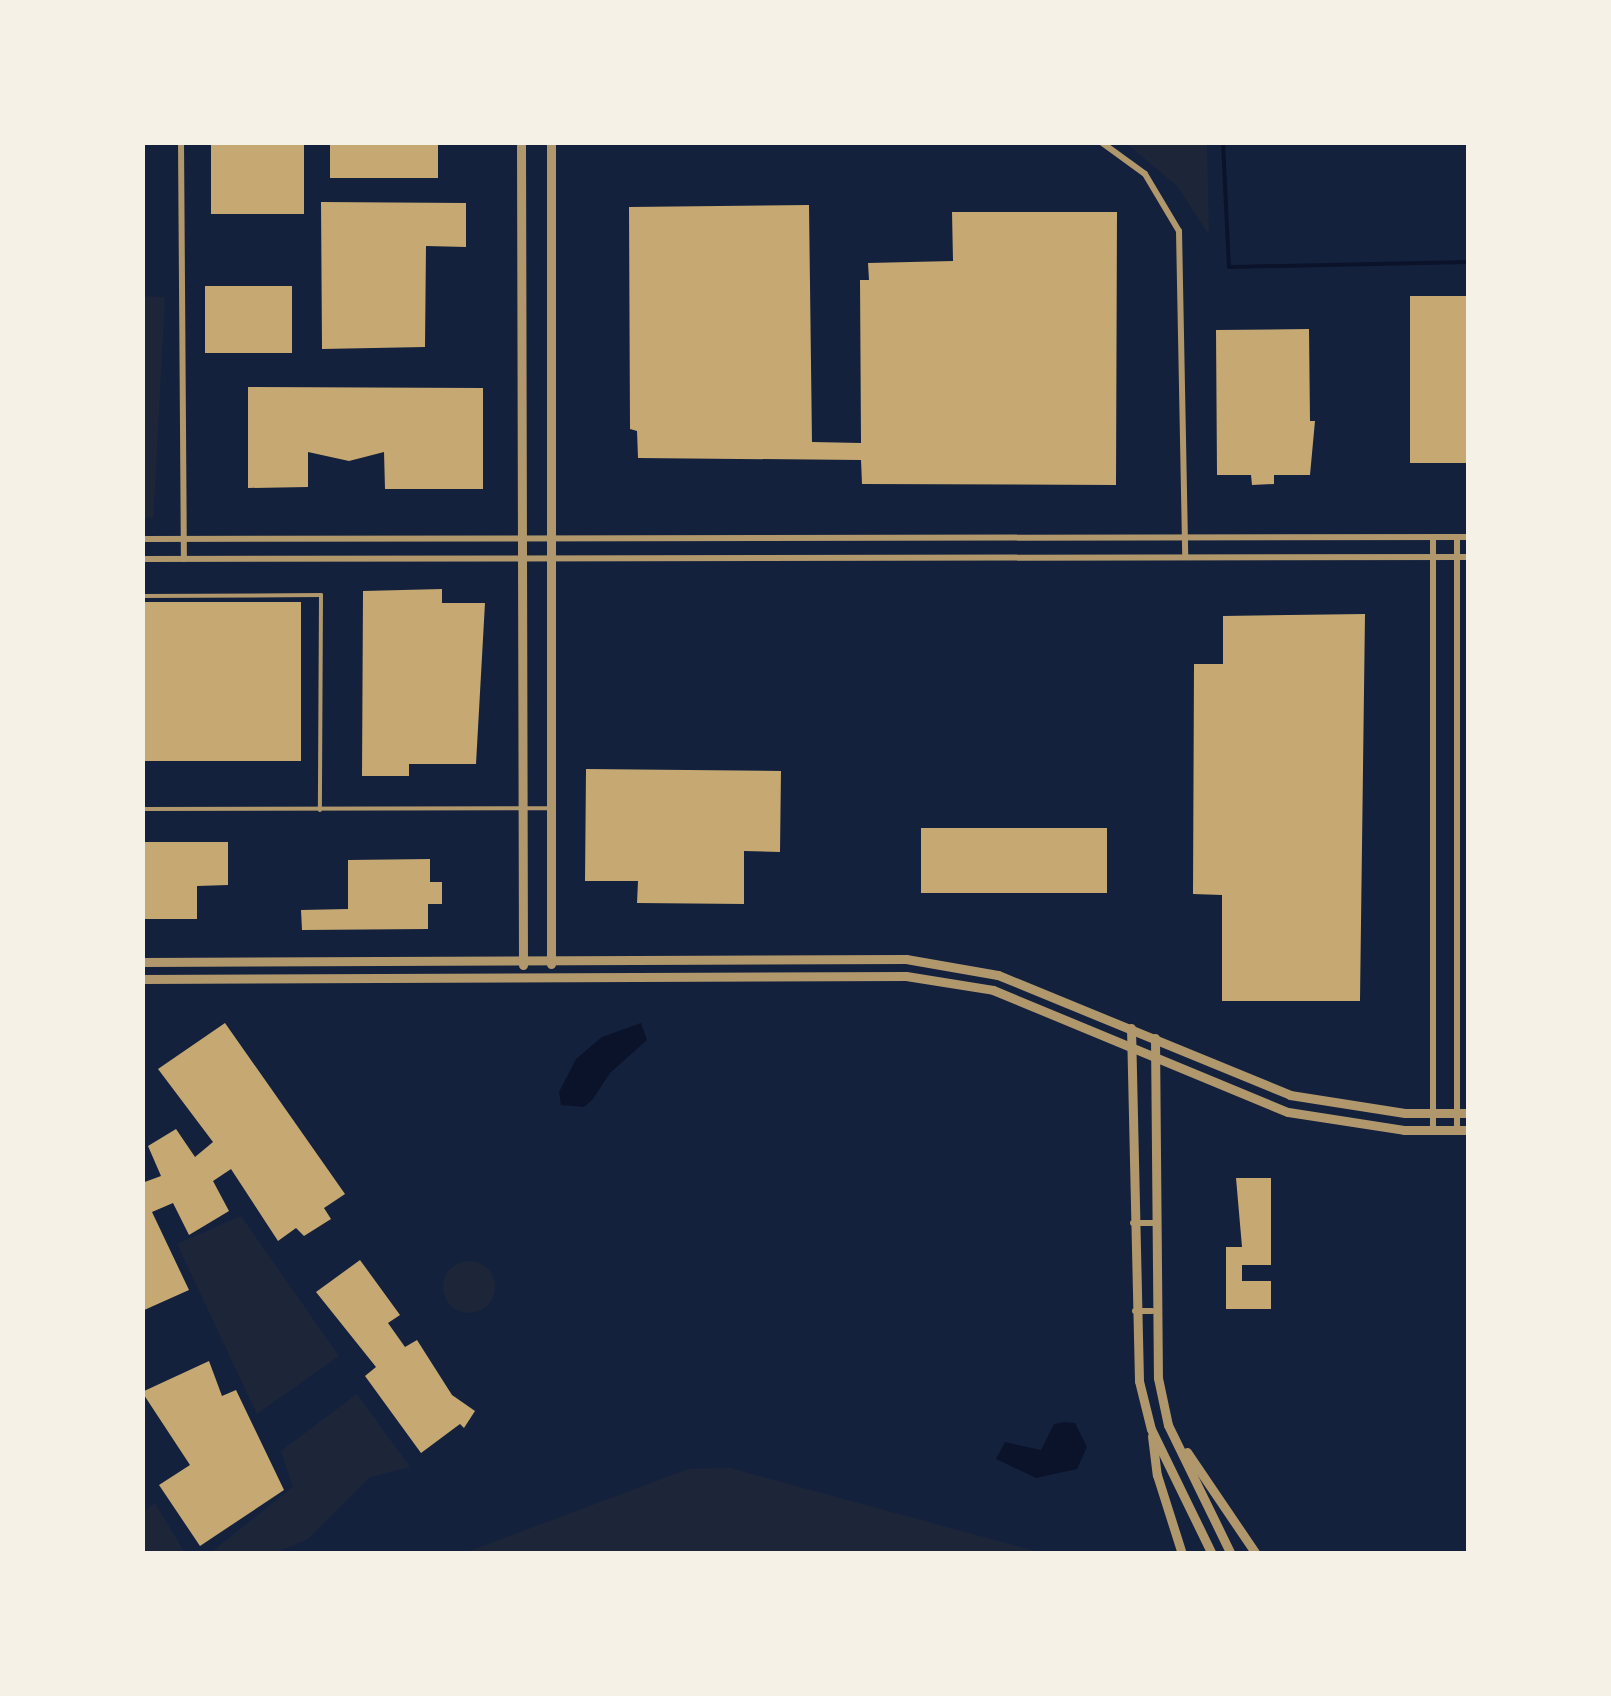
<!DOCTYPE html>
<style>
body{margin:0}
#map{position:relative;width:1611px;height:1696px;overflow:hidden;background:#14213d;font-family:Arial,sans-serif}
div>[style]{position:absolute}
.green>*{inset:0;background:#1d2539;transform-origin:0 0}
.round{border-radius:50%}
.water>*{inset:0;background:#0b132b}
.stream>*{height:4px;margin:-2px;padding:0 2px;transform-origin:2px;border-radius:2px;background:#0b132b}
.building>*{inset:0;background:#c6a872;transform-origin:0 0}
.service>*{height:4px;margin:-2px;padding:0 2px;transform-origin:2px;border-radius:2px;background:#b1986c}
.minor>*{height:6px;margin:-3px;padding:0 3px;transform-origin:3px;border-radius:3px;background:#b1986c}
.tertiary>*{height:9px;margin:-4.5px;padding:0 4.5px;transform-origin:4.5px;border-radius:4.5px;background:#b1986c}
span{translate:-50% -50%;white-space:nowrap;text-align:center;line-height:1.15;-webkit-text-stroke:10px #f6f1e7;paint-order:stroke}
.frame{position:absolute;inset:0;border:145px solid #f6f1e7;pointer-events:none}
</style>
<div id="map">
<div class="green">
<i style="clip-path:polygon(1126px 143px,1207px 143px,1209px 235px,1177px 186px)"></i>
<i style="left:143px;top:296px;width:22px;height:221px;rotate:3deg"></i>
<i style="clip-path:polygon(241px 1216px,339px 1356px,257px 1414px,177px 1244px)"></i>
<i class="round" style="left:443px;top:1261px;width:52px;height:52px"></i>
<i style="clip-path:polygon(357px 1394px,410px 1467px,370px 1477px,308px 1539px,275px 1553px,210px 1553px,293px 1487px,281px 1451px)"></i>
<i style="clip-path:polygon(730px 1468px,1043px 1553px,464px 1553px,688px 1469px)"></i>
<i style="clip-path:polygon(155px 1503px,185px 1553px,143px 1553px,143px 1512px)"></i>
</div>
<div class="water">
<i style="clip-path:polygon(641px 1023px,647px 1040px,610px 1073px,593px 1099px,584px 1107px,561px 1105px,559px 1092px,576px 1059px,602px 1037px)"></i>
<i style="clip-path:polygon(1064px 1422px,1075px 1423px,1087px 1447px,1077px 1469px,1036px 1478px,996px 1459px,1005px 1442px,1041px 1450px,1054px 1424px)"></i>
</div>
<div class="stream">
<i style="left:1223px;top:142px;width:125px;rotate:87.3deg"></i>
<i style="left:1229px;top:267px;width:239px;rotate:-1.2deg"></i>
</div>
<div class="building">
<i style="left:211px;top:142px;width:93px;height:72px"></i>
<i style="left:330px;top:142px;width:108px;height:36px"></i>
<i style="clip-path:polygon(321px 202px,466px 203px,466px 247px,426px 246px,425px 347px,322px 349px)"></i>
<i style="clip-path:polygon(809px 205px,812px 442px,861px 443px,860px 280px,869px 280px,868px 263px,953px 261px,952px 212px,1117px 212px,1116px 485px,862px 484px,861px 460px,638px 458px,637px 431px,630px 429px,629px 207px)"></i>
<i style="left:292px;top:286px;width:67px;height:87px;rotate:90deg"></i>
<i style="left:1468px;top:296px;width:167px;height:58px;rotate:90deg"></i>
<i style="clip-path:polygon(1309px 329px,1310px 421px,1315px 421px,1310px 475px,1274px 475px,1274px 484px,1252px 485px,1251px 475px,1217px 475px,1216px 330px)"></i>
<i style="clip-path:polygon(248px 387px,483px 388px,483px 489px,385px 489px,384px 452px,349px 461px,308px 452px,308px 487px,248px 488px)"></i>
<i style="clip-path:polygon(442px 589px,442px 603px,485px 603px,476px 764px,409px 764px,409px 776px,362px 776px,363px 591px)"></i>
<i style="left:142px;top:602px;width:159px;height:159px"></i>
<i style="clip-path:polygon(1365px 614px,1360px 1001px,1222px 1001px,1222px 895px,1193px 894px,1194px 664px,1223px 664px,1223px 616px)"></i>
<i style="clip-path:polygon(586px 769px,781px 771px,780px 852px,744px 851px,744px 904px,637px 903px,638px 881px,585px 881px)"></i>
<i style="left:921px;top:828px;width:186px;height:65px"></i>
<i style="clip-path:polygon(142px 842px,228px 842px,228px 885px,197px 886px,197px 919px,142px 919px)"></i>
<i style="clip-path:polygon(430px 859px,430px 882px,442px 882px,442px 904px,428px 904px,428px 929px,302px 930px,301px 910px,348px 909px,348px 860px)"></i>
<i style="clip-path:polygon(225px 1023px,345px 1194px,324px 1208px,331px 1219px,304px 1236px,296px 1228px,278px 1241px,231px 1169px,213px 1181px,229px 1211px,189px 1235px,173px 1203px,152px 1212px,189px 1290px,142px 1311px,142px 1183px,161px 1176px,148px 1146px,176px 1129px,195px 1157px,213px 1142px,158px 1069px)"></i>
<i style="clip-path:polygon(1236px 1178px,1271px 1178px,1271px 1265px,1242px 1265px,1242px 1281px,1271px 1281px,1271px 1309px,1226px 1309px,1226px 1247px,1242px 1247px)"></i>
<i style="clip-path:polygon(360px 1260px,400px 1315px,388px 1323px,405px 1347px,417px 1340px,452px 1395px,475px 1411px,464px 1428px,460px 1424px,421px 1453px,365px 1376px,376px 1367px,316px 1292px)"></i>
<i style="clip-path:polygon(209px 1361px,222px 1396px,236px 1390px,284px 1490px,200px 1546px,159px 1485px,190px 1465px,142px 1392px)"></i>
</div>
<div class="service">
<i style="left:142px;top:596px;width:179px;rotate:-0.3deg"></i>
<i style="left:321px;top:595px;width:215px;rotate:90.3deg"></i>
<i style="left:142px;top:809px;width:409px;rotate:-0.1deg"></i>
</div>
<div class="minor">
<i style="left:181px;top:142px;width:417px;rotate:89.6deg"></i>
<i style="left:1101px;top:142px;width:54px;rotate:36deg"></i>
<i style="left:1145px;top:174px;width:66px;rotate:59.2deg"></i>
<i style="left:1179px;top:231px;width:326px;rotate:88.9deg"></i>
<i style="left:1433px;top:537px;width:593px;rotate:90deg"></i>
<i style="left:1457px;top:537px;width:593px;rotate:90deg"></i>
<i style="left:142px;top:539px;width:1326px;rotate:-0.09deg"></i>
<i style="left:142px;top:559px;width:1326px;rotate:-0.09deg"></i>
<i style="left:1133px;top:1223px;width:20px"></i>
<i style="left:1135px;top:1311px;width:17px"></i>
</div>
<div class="tertiary">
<i style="left:521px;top:142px;width:823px;rotate:89.86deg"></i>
<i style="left:142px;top:962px;width:764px;rotate:-0.22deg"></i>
<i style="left:906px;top:959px;width:93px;rotate:9.9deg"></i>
<i style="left:998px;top:975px;width:316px;rotate:22.3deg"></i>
<i style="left:1290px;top:1095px;width:116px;rotate:8.9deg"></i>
<i style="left:1405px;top:1113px;width:63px"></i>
<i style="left:551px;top:964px;width:822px;rotate:-90deg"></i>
<i style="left:142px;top:979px;width:764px;rotate:-0.22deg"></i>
<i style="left:906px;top:976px;width:88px;rotate:9.1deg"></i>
<i style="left:993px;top:990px;width:319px;rotate:22.5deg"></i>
<i style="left:1288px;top:1112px;width:117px;rotate:8.8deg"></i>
<i style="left:1404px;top:1130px;width:64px"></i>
<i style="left:1131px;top:1028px;width:353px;rotate:88.7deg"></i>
<i style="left:1139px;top:1381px;width:49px;rotate:76deg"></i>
<i style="left:1151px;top:1429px;width:139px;rotate:64deg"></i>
<i style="left:1155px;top:1038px;width:340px;rotate:89.5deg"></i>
<i style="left:1158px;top:1378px;width:48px;rotate:78deg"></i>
<i style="left:1168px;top:1425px;width:144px;rotate:64deg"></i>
<i style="left:1152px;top:1436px;width:39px;rotate:83deg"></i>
<i style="left:1157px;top:1475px;width:83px;rotate:72.4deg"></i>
<i style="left:1187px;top:1452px;width:123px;rotate:55.9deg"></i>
</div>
<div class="frame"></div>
</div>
